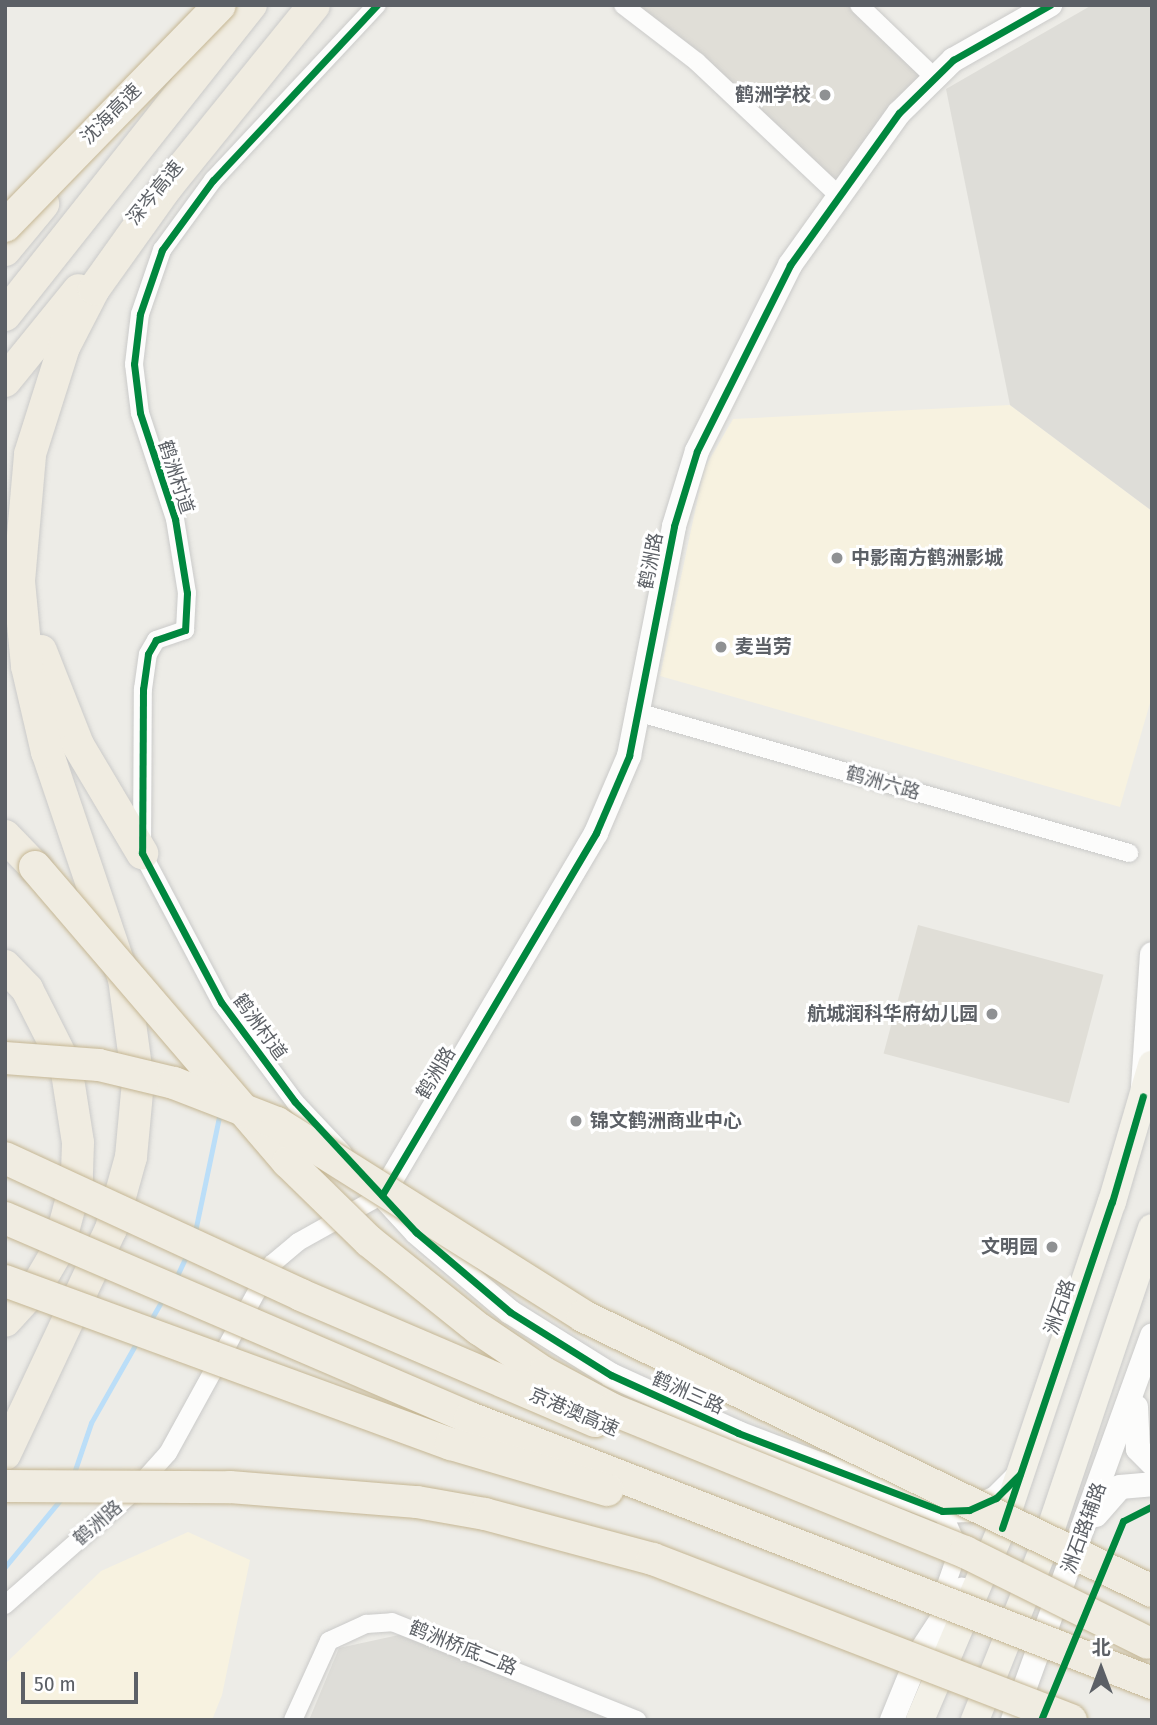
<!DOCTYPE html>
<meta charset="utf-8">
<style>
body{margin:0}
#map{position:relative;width:1157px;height:1725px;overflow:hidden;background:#edece7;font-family:"Fira Sans Condensed","Noto Sans SC",sans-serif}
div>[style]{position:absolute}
.commercial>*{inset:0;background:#f7f2e0}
.industrial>*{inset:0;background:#deddd8}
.education>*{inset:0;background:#e0ded7;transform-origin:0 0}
.stream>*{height:4.5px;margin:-2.25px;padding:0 2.25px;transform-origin:2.25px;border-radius:2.25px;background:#bbdef8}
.roads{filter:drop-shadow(0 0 2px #cacac9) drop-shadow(0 0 2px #cacac9)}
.street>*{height:18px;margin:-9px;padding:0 9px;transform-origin:9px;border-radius:9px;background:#fcfcfb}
.secondary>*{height:24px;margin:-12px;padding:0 12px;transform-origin:12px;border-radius:12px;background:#fcfcfb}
.primary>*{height:28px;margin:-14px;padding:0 14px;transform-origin:14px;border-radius:14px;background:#f3f1e8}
.highway>*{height:32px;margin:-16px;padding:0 16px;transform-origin:16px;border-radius:16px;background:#f0ece1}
.bridges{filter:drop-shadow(0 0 2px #c5b693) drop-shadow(0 0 2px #c5b693)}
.highway-bridge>*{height:32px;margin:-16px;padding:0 16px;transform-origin:16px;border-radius:16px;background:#f0ece1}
.cycleway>*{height:7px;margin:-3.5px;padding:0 3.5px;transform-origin:3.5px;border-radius:3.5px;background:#00873e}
.dots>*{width:19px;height:19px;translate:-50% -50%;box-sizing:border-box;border:4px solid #fff;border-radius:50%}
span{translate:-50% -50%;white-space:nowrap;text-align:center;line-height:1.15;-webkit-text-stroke:6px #fff;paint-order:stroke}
.poi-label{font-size:19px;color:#5c6066;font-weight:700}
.right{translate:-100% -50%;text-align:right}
.left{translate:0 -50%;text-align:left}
.street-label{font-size:19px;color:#5c6066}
.frame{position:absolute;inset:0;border:7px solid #5c6066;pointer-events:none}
.north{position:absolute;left:1066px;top:1634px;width:70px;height:70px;-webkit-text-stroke:5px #fff;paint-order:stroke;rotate:0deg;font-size:19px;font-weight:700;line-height:28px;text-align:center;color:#5c6066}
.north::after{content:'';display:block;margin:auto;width:24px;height:32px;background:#5c6066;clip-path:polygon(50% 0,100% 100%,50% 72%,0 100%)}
.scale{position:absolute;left:21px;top:1672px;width:117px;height:32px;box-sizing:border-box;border:4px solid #5c6066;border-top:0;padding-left:9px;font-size:21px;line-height:24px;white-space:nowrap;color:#5c6066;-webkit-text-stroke:5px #fff;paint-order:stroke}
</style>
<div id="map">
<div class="commercial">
<i style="clip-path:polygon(1010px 405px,1152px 511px,1152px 696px,1120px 807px,660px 676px,704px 469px,733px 419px)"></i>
<i style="clip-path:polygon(188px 1532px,250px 1560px,222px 1695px,212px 1720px,5px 1720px,5px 1664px,101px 1571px)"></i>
</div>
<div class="industrial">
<i style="clip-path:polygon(1092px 5px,1152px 5px,1152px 511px,1010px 405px,946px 89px)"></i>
<i style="clip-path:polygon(408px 1633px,616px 1720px,309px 1720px,339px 1648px)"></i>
</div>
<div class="education">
<i style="clip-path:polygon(623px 5px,859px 5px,935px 78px,839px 196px)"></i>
<i style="left:918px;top:925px;width:192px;height:133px;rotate:15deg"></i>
</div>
<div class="stream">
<i style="left:195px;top:1232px;width:117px;rotate:-78.2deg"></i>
<i style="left:176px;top:1278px;width:26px;rotate:-65deg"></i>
<i style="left:149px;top:1323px;width:30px;rotate:-60deg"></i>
<i style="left:73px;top:1476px;width:56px;rotate:-71.2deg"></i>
<i style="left:91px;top:1423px;width:93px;rotate:-60.4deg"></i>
<i style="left:5px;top:1567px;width:88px;rotate:-50.5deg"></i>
</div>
<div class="roads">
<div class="street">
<i style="left:623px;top:5px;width:93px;rotate:37.6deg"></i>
<i style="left:697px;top:62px;width:195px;rotate:43.3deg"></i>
<i style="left:859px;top:5px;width:105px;rotate:43.8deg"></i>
<i style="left:637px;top:712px;width:512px;rotate:15.99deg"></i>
<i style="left:343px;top:1153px;width:70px;rotate:-133.3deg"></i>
<i style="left:295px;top:1102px;width:124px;rotate:-126.5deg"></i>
<i style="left:221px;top:1002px;width:169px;rotate:-117.9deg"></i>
<i style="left:142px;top:853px;width:164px;rotate:-89.7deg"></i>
<i style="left:143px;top:689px;width:35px;rotate:-82deg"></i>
<i style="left:148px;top:654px;width:16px;rotate:-60deg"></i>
<i style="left:156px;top:640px;width:31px;rotate:-19deg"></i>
<i style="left:185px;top:630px;width:37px;rotate:-87deg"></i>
<i style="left:187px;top:593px;width:75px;rotate:-99.2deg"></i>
<i style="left:175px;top:519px;width:112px;rotate:-108.3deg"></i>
<i style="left:140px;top:413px;width:49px;rotate:-97deg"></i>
<i style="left:134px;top:364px;width:50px;rotate:-83.2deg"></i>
<i style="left:140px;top:314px;width:68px;rotate:-71deg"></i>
<i style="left:162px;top:250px;width:87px;rotate:-53.9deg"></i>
<i style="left:213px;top:180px;width:240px;rotate:-46.9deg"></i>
<i style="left:5px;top:1605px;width:171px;rotate:-41.4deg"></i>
<i style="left:133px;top:1492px;width:52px;rotate:-48.1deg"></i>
<i style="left:168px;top:1453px;width:216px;rotate:-61.2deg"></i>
<i style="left:272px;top:1264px;width:34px;rotate:-40deg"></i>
<i style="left:298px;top:1242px;width:96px;rotate:-29.2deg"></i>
<i style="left:382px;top:1195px;width:12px;rotate:-132deg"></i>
<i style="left:938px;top:1608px;width:54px;rotate:-70.6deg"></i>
<i style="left:956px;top:1557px;width:19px;rotate:-96deg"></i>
<i style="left:954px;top:1538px;width:30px;rotate:-114deg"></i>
<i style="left:293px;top:1720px;width:87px;rotate:-65.5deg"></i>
<i style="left:329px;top:1641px;width:41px;rotate:-24.7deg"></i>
<i style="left:366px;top:1624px;width:26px;rotate:-4deg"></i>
<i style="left:392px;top:1622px;width:264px;rotate:21.8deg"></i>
</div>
<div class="secondary">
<i style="left:1143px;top:1086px;width:132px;rotate:-86.1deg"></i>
<i style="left:1136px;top:1407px;width:42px;rotate:87.3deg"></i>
<i style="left:1138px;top:1449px;width:20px;rotate:45deg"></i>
<i style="left:1019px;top:1475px;width:33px;rotate:135deg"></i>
<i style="left:996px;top:1498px;width:30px;rotate:156deg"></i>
<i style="left:969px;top:1510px;width:27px;rotate:178deg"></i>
<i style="left:942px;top:1511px;width:218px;rotate:-159.1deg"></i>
<i style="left:738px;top:1433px;width:140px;rotate:-155.5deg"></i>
<i style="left:611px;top:1375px;width:119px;rotate:-148deg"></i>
<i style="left:510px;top:1312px;width:123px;rotate:-139.6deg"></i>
<i style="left:416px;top:1232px;width:50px;rotate:-132.6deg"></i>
<i style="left:382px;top:1195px;width:421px;rotate:-59.4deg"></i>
<i style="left:596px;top:833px;width:84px;rotate:-66.8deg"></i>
<i style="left:629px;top:756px;width:234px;rotate:-78.9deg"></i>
<i style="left:674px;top:526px;width:78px;rotate:-73deg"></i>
<i style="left:697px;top:451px;width:208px;rotate:-63.4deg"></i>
<i style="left:790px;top:265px;width:187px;rotate:-54.4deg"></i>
<i style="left:899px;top:113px;width:76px;rotate:-44.5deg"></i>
<i style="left:953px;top:60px;width:112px;rotate:-29.6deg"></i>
<i style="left:1096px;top:1515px;width:37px;rotate:-49deg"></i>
<i style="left:1120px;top:1487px;width:32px;rotate:-5deg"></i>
<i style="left:892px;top:1720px;width:71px;rotate:-67.8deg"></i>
<i style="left:919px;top:1654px;width:77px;rotate:-56.7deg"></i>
<i style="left:1013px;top:1720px;width:409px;rotate:-70.1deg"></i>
</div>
<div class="primary">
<i style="left:920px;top:1720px;width:209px;rotate:-66.9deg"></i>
<i style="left:1002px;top:1528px;width:344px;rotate:-71.4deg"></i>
<i style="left:1112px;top:1202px;width:143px;rotate:-73.7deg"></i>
<i style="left:975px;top:1720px;width:194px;rotate:-68.2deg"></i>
<i style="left:1047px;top:1540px;width:329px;rotate:-71.4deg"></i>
</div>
<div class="highway">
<i style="left:5px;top:250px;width:60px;rotate:-50.4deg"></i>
<i style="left:5px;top:315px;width:396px;rotate:-51.6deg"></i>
<i style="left:5px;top:381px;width:117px;rotate:-50.9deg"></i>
<i style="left:41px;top:651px;width:101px;rotate:68.5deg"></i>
<i style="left:78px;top:745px;width:126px;rotate:59.3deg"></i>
<i style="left:5px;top:836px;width:43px;rotate:45.9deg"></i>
<i style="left:5px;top:966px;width:32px;rotate:46deg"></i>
<i style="left:27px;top:989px;width:86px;rotate:63.1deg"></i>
<i style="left:66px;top:1066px;width:78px;rotate:81.1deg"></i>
<i style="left:78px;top:1143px;width:36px;rotate:92deg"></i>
<i style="left:77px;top:1179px;width:73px;rotate:105deg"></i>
<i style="left:58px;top:1250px;width:42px;rotate:120.3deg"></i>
<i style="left:37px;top:1286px;width:47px;rotate:132.4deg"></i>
<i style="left:5px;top:1454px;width:249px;rotate:-64.8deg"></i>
<i style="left:111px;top:1229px;width:75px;rotate:-74.5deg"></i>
<i style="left:131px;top:1157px;width:75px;rotate:-84.7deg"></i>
<i style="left:138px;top:1082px;width:104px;rotate:-97.7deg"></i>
<i style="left:124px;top:979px;width:240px;rotate:-108.7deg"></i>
<i style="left:47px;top:752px;width:88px;rotate:-103.1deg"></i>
<i style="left:27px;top:666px;width:85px;rotate:-95.4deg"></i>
<i style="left:19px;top:581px;width:127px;rotate:-85deg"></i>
<i style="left:30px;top:454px;width:112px;rotate:-72.4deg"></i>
<i style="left:64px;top:347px;width:65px;rotate:-62.7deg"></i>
<i style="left:94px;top:289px;width:124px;rotate:-54.5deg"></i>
<i style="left:166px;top:188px;width:235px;rotate:-51deg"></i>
</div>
</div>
<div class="bridges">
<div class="highway-bridge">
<i style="left:5px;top:226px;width:308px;rotate:-45.8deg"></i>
<i style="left:35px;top:867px;width:389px;rotate:49.4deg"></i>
<i style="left:288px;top:1162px;width:113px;rotate:44.3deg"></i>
<i style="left:369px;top:1241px;width:141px;rotate:38.7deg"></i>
<i style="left:479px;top:1329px;width:78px;rotate:34.1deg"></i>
<i style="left:544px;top:1373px;width:76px;rotate:28.2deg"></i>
<i style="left:611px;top:1409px;width:382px;rotate:22deg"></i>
<i style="left:965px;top:1552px;width:204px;rotate:26.4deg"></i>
<i style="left:5px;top:1058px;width:94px;rotate:4.3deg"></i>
<i style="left:99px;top:1065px;width:77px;rotate:13.5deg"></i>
<i style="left:174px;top:1083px;width:110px;rotate:21.2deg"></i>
<i style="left:277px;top:1123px;width:362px;rotate:32.2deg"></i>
<i style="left:583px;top:1316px;width:632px;rotate:25.79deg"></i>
<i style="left:5px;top:1158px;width:326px;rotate:24.8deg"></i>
<i style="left:301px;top:1295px;width:320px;rotate:23.2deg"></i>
<i style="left:5px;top:1218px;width:506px;rotate:23.27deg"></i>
<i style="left:470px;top:1418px;width:732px;rotate:21.23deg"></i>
<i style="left:5px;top:1281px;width:475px;rotate:20.1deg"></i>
<i style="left:451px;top:1444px;width:163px;rotate:16.4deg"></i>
<i style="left:5px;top:1486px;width:225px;rotate:0.3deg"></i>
<i style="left:230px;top:1487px;width:188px;rotate:4.6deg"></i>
<i style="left:417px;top:1502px;width:69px;rotate:10deg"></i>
<i style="left:485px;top:1514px;width:174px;rotate:15deg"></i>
<i style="left:653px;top:1559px;width:448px;rotate:21.1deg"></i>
</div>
</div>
<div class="cycleway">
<i style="left:377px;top:5px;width:240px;rotate:133.1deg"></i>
<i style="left:213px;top:180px;width:87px;rotate:126.1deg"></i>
<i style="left:162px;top:250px;width:68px;rotate:109deg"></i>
<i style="left:140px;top:314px;width:50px;rotate:96.8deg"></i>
<i style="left:134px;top:364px;width:49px;rotate:83deg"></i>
<i style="left:140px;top:413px;width:112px;rotate:71.7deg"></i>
<i style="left:175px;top:519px;width:75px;rotate:80.8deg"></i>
<i style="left:187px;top:593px;width:37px;rotate:93deg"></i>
<i style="left:185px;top:630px;width:31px;rotate:161deg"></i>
<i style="left:156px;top:640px;width:16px;rotate:120deg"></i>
<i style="left:148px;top:654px;width:35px;rotate:98deg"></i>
<i style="left:143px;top:689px;width:164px;rotate:90.3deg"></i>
<i style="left:142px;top:853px;width:169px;rotate:62.1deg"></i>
<i style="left:221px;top:1002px;width:124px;rotate:53.5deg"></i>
<i style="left:295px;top:1102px;width:178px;rotate:47.1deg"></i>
<i style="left:416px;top:1232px;width:123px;rotate:40.4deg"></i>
<i style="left:510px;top:1312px;width:119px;rotate:32deg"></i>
<i style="left:611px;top:1375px;width:140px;rotate:24.5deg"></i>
<i style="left:738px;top:1433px;width:218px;rotate:20.9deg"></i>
<i style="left:942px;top:1511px;width:27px;rotate:-2deg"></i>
<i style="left:969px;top:1510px;width:30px;rotate:-24deg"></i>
<i style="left:996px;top:1498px;width:33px;rotate:-45deg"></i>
<i style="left:382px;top:1195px;width:421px;rotate:-59.4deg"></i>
<i style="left:596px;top:833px;width:84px;rotate:-66.8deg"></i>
<i style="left:629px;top:756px;width:234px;rotate:-78.9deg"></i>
<i style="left:674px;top:526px;width:78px;rotate:-73deg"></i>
<i style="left:697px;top:451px;width:208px;rotate:-63.4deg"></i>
<i style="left:790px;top:265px;width:187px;rotate:-54.4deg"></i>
<i style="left:899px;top:113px;width:76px;rotate:-44.5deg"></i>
<i style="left:953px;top:60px;width:112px;rotate:-29.6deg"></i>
<i style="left:1002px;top:1528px;width:344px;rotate:-71.4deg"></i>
<i style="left:1112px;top:1202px;width:110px;rotate:-73.7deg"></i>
<i style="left:1041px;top:1720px;width:215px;rotate:-67.6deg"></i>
<i style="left:1123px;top:1521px;width:33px;rotate:-27deg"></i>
</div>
<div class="dots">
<i style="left:825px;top:95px;background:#8f9193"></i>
<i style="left:837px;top:558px;background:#8f9193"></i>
<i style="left:721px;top:647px;background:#8f9193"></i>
<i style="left:992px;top:1014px;background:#8f9193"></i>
<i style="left:576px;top:1121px;background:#8f9193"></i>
<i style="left:1052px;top:1247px;background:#8f9193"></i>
</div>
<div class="poi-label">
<span class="right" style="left:811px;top:95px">鹤洲学校</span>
<span class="left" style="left:851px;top:558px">中影南方鹤洲影城</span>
<span class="left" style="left:735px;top:647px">麦当劳</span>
<span class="right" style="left:978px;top:1014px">航城润科华府幼儿园</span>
<span class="left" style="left:590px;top:1121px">锦文鹤洲商业中心</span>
<span class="right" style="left:1038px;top:1247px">文明园</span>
</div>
<div class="street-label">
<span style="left:111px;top:114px;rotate:-45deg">沈海高速</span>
<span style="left:155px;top:193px;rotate:-51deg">深岑高速</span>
<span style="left:176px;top:477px;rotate:72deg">鹤洲村道</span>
<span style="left:651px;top:561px;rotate:-79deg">鹤洲路</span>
<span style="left:883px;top:783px;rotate:16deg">鹤洲六路</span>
<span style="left:260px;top:1027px;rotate:54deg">鹤洲村道</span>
<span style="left:436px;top:1073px;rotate:-59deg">鹤洲路</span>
<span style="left:1060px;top:1307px;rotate:-71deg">洲石路</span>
<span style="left:688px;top:1393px;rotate:24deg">鹤洲三路</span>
<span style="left:574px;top:1412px;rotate:23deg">京港澳高速</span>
<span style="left:98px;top:1523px;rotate:-41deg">鹤洲路</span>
<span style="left:1084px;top:1528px;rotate:-70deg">洲石路辅路</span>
<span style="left:463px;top:1648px;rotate:22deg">鹤洲桥底二路</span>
</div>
<div class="frame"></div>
<div class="north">北</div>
<div class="scale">50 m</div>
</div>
